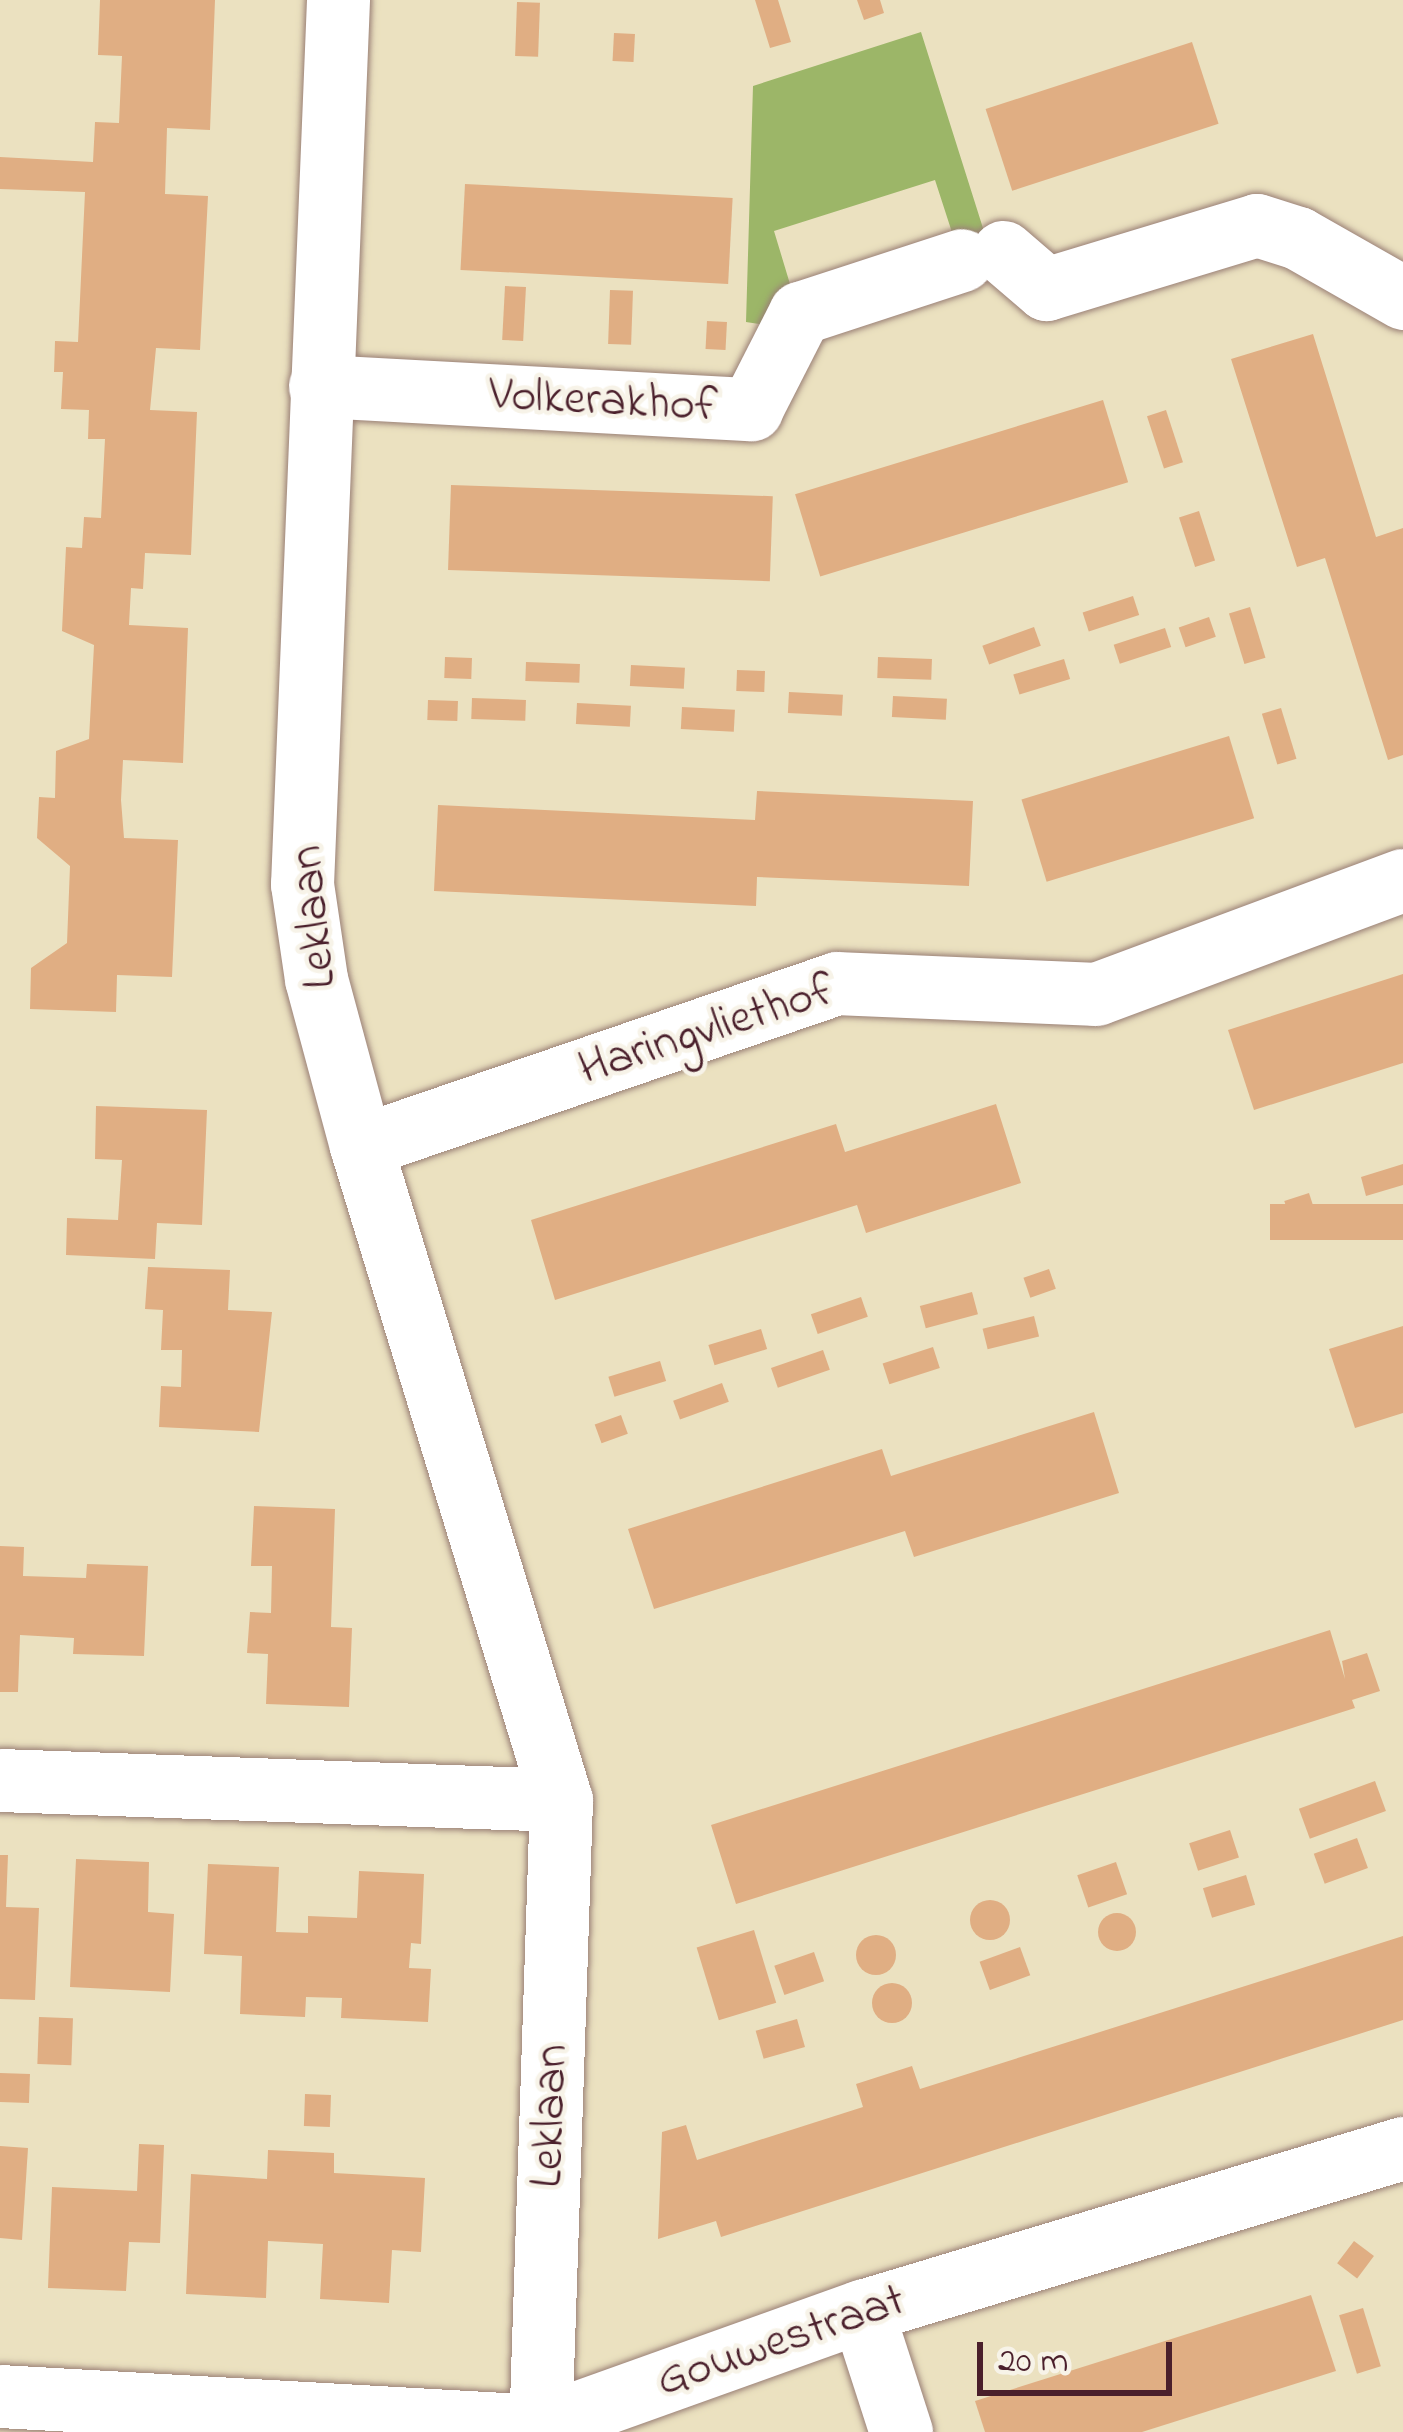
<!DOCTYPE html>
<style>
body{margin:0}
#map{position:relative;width:1403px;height:2432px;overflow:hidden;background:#ebe1c0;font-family:"Indie Flower",sans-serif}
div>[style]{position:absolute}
.forest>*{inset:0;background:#9cb668}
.building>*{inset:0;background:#e0ae83;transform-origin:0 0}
.round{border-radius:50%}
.roads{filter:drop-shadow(0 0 3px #9a8076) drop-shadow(0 0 3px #9a8076)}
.street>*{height:63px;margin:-31.5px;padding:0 31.5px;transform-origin:31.5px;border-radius:31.5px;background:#fff}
span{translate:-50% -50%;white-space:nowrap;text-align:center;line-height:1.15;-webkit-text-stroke:9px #f7f3e8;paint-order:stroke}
.street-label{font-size:48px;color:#4a1f2b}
.scale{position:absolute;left:977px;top:2342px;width:195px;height:54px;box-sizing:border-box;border:6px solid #4a1f2b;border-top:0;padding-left:15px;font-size:36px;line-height:42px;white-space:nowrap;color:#4a1f2b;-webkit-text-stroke:9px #f7f3e8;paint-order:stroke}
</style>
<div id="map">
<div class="forest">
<i style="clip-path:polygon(921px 32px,988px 244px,959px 254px,935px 180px,774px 231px,790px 284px,766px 325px,746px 322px,753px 86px)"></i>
</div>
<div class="building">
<i style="clip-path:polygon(100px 0,215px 0,210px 130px,167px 128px,165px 194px,208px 196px,200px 350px,156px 348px,150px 410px,197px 412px,191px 555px,145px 553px,143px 589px,131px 588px,129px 625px,188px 628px,183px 763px,123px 760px,121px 800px,124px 838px,178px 840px,172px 977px,117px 975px,116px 1012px,30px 1009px,31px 968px,67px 943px,70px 866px,37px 838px,39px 797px,55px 798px,56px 751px,89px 739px,94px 645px,62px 631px,66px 547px,82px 548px,84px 517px,101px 518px,105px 439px,88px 439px,89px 410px,61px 409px,63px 372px,54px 372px,55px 341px,78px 342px,85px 192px,0 189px,0 157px,93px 162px,95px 122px,119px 123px,122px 56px,98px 55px)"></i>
<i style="clip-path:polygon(755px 0,778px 0,791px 42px,770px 48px)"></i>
<i style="clip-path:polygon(857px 0,880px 0,884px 13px,864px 20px)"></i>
<i style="left:517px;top:2px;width:23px;height:54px;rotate:2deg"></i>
<i style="left:614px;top:33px;width:21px;height:28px;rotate:3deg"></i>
<i style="left:1192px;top:42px;width:86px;height:217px;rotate:72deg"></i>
<i style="left:465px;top:184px;width:268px;height:86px;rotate:3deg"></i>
<i style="left:505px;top:286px;width:21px;height:54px;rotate:3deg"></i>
<i style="left:610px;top:290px;width:23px;height:54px;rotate:2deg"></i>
<i style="left:707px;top:321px;width:20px;height:28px;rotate:3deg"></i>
<i style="clip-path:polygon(1313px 334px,1376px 537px,1403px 528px,1403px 755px,1388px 760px,1325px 558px,1297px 567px,1231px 359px)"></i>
<i style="left:1103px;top:400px;width:86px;height:322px;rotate:73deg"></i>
<i style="left:1166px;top:410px;width:55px;height:20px;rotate:72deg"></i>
<i style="left:451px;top:485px;width:322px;height:85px;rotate:2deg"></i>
<i style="left:1199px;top:511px;width:52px;height:21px;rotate:72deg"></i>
<i style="left:1133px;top:596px;width:20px;height:53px;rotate:72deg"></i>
<i style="left:1250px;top:607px;width:53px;height:22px;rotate:73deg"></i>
<i style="left:1209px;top:617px;width:21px;height:32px;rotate:71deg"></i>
<i style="left:1034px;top:627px;width:20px;height:55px;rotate:70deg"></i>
<i style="left:1165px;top:628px;width:20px;height:54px;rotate:72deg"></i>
<i style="left:445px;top:657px;width:27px;height:21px;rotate:2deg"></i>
<i style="left:878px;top:657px;width:54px;height:21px;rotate:2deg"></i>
<i style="left:1064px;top:659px;width:21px;height:53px;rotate:73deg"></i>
<i style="left:526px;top:662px;width:54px;height:19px;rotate:2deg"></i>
<i style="left:631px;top:665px;width:54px;height:21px;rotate:3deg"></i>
<i style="left:737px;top:670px;width:28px;height:21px;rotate:2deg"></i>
<i style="left:789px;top:692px;width:54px;height:21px;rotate:3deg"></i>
<i style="left:893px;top:696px;width:54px;height:21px;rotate:3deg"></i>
<i style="left:472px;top:698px;width:54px;height:21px;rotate:2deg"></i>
<i style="left:428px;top:700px;width:30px;height:20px;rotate:2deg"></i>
<i style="left:577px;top:703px;width:54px;height:21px;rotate:3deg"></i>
<i style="left:682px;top:707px;width:53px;height:22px;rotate:3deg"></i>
<i style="left:1281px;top:708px;width:53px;height:20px;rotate:73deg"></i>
<i style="left:1229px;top:736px;width:86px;height:217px;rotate:73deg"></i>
<i style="clip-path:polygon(757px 791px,973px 801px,969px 886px,757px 877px,756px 906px,434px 891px,438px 805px,755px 820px)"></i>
<i style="clip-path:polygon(1403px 974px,1403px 1063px,1254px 1110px,1228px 1030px)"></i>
<i style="clip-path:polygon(996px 1104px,1021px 1183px,866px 1233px,857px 1205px,555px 1300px,531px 1220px,836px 1124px,845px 1152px)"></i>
<i style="clip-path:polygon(96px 1106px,207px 1110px,202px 1225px,157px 1223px,155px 1259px,66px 1255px,67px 1218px,118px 1220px,122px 1160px,95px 1159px)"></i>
<i style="clip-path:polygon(1403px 1164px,1403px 1185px,1366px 1196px,1361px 1177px)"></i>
<i style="left:1309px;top:1193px;width:20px;height:26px;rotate:72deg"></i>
<i style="left:1403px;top:1204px;width:36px;height:133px;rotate:90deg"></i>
<i style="clip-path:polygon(148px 1267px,230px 1270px,228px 1310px,272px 1312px,259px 1432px,159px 1427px,161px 1386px,181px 1387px,182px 1350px,161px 1350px,163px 1310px,145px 1309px)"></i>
<i style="left:1049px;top:1269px;width:21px;height:27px;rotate:71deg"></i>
<i style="left:972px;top:1292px;width:23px;height:54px;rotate:75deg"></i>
<i style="left:861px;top:1297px;width:21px;height:53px;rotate:71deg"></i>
<i style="left:1034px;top:1316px;width:21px;height:53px;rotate:76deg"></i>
<i style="clip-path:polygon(1403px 1326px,1403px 1413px,1355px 1428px,1329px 1349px)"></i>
<i style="left:761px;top:1329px;width:21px;height:55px;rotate:73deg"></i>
<i style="left:933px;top:1347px;width:22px;height:53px;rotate:72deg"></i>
<i style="left:823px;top:1350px;width:21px;height:55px;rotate:71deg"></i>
<i style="left:660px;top:1361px;width:21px;height:54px;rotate:73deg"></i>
<i style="left:722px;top:1383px;width:20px;height:52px;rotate:70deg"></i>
<i style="clip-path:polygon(1094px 1412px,1119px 1493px,914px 1557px,905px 1531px,654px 1609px,628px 1529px,882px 1449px,891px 1476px)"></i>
<i style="left:621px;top:1415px;width:20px;height:28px;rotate:70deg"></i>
<i style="clip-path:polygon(254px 1506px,335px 1509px,331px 1627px,352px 1628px,349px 1707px,266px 1704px,268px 1654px,247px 1653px,250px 1612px,271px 1613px,272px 1566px,251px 1566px)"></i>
<i style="clip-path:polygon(0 1546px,24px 1547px,23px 1576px,86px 1578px,87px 1564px,148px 1566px,144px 1656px,73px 1654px,74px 1638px,20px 1635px,18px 1692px,0 1692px)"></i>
<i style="clip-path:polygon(1330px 1630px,1345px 1679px,1342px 1661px,1367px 1653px,1380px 1691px,1352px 1700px,1355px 1708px,736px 1904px,711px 1825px)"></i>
<i style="left:1375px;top:1781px;width:32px;height:81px;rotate:70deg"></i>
<i style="left:1230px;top:1830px;width:29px;height:43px;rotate:72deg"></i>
<i style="left:1357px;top:1838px;width:32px;height:46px;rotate:70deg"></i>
<i style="clip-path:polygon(0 1855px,8px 1855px,6px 1907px,39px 1908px,35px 2000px,0 1999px)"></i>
<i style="clip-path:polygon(76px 1859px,149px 1862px,148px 1912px,174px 1914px,170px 1992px,70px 1987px)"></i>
<i style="left:1116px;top:1862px;width:34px;height:41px;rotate:71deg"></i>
<i style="clip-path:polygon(208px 1864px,279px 1867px,276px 1932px,308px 1933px,308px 1916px,357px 1918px,359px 1871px,424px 1874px,421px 1944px,411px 1943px,409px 1968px,431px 1969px,428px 2022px,341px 2018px,342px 1998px,306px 1997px,305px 2017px,240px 2014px,242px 1956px,204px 1954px)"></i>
<i style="left:1246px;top:1875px;width:31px;height:45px;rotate:73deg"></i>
<i class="round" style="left:970px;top:1900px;width:40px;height:40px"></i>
<i class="round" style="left:1098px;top:1913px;width:38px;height:38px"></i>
<i style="left:754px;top:1930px;width:76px;height:60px;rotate:73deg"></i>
<i class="round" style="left:856px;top:1935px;width:40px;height:40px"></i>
<i style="clip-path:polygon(1403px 1936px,1403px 2020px,721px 2237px,716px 2221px,658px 2239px,662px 2132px,686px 2125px,697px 2160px,863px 2107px,856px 2084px,912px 2066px,920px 2089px)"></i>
<i style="left:1020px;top:1947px;width:30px;height:43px;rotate:70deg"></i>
<i style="left:814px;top:1952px;width:31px;height:42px;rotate:71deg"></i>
<i class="round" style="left:872px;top:1983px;width:40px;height:40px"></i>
<i style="left:39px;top:2017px;width:34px;height:47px;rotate:2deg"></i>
<i style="left:797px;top:2019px;width:29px;height:43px;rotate:74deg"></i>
<i style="left:0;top:2073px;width:30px;height:29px;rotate:2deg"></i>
<i style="left:305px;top:2094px;width:26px;height:32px;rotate:2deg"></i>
<i style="clip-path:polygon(139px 2144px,164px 2145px,160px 2243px,129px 2242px,126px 2291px,48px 2288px,52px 2187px,137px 2191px)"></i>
<i style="clip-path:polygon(0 2146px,28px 2148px,22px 2240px,0 2238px)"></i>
<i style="clip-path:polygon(268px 2150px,334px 2153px,334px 2173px,425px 2178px,421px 2252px,392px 2250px,389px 2303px,320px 2299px,323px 2244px,268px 2241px,266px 2298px,186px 2294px,191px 2174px,267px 2179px)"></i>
<i style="left:1354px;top:2241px;width:25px;height:28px;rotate:37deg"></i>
<i style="clip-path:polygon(1311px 2295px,1336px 2371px,1142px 2432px,985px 2432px,975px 2401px)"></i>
<i style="left:1363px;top:2308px;width:61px;height:25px;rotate:73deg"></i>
</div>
<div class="roads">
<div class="street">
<i style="left:338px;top:0;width:885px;rotate:92.33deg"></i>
<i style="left:302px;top:884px;width:96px;rotate:81.6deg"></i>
<i style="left:316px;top:979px;width:173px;rotate:74.9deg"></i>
<i style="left:361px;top:1146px;width:684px;rotate:73deg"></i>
<i style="left:561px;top:1800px;width:632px;rotate:91.9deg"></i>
<i style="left:1003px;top:252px;width:57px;rotate:40.7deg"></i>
<i style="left:1046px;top:289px;width:220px;rotate:-16.9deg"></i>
<i style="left:1257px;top:225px;width:43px;rotate:17.6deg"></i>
<i style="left:1298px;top:238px;width:121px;rotate:29.7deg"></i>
<i style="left:320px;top:386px;width:432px;rotate:3.1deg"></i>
<i style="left:751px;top:409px;width:108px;rotate:-63deg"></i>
<i style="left:800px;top:313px;width:170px;rotate:-18.1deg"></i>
<i style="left:361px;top:1146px;width:503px;rotate:-18.9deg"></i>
<i style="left:837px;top:983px;width:259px;rotate:2.4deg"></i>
<i style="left:1096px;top:994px;width:327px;rotate:-20.4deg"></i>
<i style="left:0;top:1780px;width:561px;rotate:2.04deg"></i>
<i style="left:862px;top:2311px;width:127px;rotate:72.1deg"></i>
<i style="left:0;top:2396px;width:541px;rotate:3.18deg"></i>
<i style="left:540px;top:2426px;width:342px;rotate:-19.7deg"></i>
<i style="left:862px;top:2311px;width:565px;rotate:-16.77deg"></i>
</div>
</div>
<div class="street-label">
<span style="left:603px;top:402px;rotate:3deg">Volkerakhof</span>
<span style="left:315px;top:917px;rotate:-96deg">Leklaan</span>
<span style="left:707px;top:1031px;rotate:-18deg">Haringvliethof</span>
<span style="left:551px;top:2116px;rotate:-88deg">Leklaan</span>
<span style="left:781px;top:2342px;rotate:-19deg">Gouwestraat</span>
</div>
<div class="scale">20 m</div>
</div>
